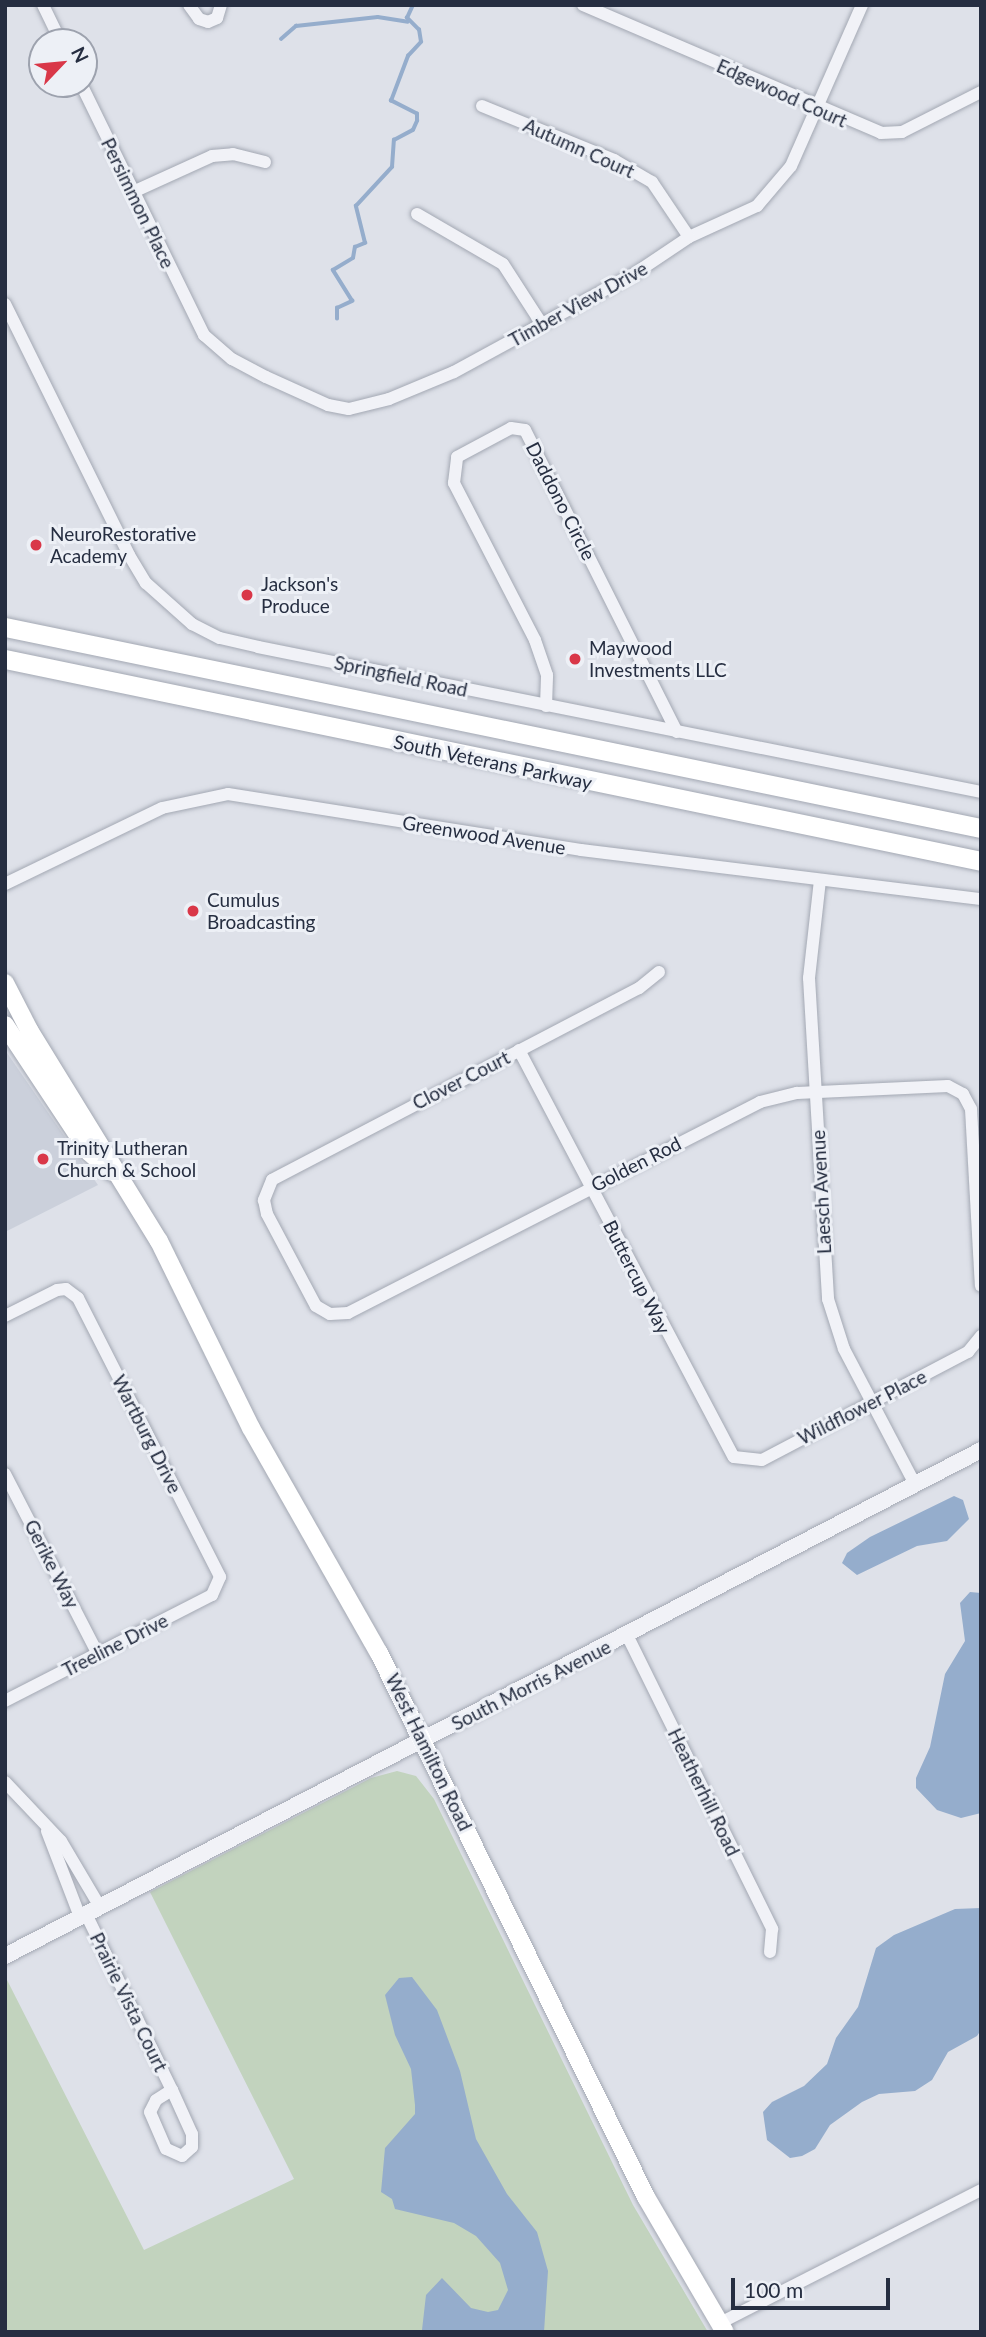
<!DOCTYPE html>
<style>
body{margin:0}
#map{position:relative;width:986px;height:2337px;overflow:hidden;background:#dee1e9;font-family:Lato,sans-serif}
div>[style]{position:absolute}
.built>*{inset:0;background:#cbd0db}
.green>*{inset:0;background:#c2d3be}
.water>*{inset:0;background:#95adcc}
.stream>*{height:3.5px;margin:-1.75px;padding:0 1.75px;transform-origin:1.75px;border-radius:1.75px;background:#95adcc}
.roads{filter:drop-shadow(0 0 2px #a3a8b3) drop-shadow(0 0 2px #a3a8b3)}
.minor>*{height:12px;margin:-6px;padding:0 6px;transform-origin:6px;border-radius:6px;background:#f1f2f7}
.tertiary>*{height:16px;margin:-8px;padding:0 8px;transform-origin:8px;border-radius:8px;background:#f1f2f7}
.secondary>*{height:18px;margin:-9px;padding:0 9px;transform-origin:9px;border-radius:9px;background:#fff}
.trunk>*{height:19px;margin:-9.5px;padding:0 9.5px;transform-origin:9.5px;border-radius:9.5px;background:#fff}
.dots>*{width:19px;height:19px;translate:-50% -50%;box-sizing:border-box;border:4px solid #edf0f6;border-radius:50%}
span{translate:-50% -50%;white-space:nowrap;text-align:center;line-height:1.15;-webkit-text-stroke:6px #edf0f6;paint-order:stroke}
.street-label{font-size:19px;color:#262e41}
.poi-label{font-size:19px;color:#262e41}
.left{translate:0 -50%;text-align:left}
.frame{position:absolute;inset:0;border:7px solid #262e41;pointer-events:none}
.north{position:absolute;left:28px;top:28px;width:70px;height:70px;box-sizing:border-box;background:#edf0f6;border:2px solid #9da2ae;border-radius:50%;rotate:64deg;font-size:19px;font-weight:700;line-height:28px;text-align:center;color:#262e41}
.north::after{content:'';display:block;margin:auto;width:24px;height:32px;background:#d93748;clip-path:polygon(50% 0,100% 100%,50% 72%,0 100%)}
.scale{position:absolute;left:731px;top:2278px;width:159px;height:32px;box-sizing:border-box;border:4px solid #262e41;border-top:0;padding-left:9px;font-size:21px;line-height:24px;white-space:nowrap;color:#262e41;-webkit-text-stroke:5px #edf0f6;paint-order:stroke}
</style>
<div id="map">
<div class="built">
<i style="clip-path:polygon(5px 1050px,98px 1185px,5px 1232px)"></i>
</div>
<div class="green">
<i style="clip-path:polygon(397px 1771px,416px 1776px,434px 1799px,633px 2205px,708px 2332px,5px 2332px,5px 1976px,144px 2250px,294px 2179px,150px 1892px,371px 1778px)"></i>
</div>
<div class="water">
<i style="clip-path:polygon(954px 1496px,963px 1500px,969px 1519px,947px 1541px,917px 1546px,857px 1575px,842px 1563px,847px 1553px,870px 1537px)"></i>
<i style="clip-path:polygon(970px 1592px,981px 1593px,981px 1813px,961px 1818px,937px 1810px,916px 1788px,916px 1778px,930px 1747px,945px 1674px,965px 1641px,960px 1603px)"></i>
<i style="clip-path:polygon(981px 1908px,981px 2030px,977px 2036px,948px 2052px,932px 2080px,915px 2091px,879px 2094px,862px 2102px,830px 2125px,815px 2149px,802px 2156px,790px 2158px,767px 2140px,763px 2112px,772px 2102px,804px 2086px,827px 2064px,836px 2038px,858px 2007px,876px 1948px,894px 1935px,955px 1909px)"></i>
<i style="clip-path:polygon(412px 1977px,437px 2010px,460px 2071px,476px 2139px,507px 2194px,537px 2232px,548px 2271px,544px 2332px,422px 2330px,426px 2295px,442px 2278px,471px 2308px,488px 2312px,498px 2310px,508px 2290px,500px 2263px,476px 2236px,454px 2223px,395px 2209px,392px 2199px,381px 2192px,385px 2148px,415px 2114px,415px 2105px,411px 2069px,395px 2035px,385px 1995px,399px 1978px)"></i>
</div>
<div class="stream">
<i style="left:281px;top:39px;width:20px;rotate:-41deg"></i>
<i style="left:296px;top:26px;width:82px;rotate:-6.3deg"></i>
<i style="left:378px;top:17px;width:30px;rotate:9deg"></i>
<i style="left:337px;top:319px;width:11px;rotate:-90deg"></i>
<i style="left:337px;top:308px;width:17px;rotate:-25deg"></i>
<i style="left:352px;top:301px;width:36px;rotate:-122deg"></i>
<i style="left:333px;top:270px;width:23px;rotate:-31deg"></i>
<i style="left:353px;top:258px;width:11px;rotate:-80deg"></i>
<i style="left:355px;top:247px;width:11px;rotate:-22deg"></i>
<i style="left:365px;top:243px;width:38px;rotate:-104deg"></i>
<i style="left:356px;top:206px;width:53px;rotate:-47.3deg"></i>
<i style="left:392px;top:167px;width:27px;rotate:-86deg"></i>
<i style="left:394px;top:140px;width:21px;rotate:-28deg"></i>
<i style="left:413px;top:130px;width:10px;rotate:-66deg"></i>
<i style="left:417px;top:121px;width:7px;rotate:-90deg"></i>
<i style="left:417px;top:114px;width:29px;rotate:-153deg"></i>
<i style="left:391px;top:101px;width:48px;rotate:-69.3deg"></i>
<i style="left:408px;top:56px;width:19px;rotate:-47deg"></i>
<i style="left:421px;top:42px;width:12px;rotate:-99deg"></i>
<i style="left:419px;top:30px;width:17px;rotate:-135deg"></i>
<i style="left:407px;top:18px;width:14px;rotate:-65deg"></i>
</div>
<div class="roads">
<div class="minor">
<i style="left:43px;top:5px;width:41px;rotate:64.1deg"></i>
<i style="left:189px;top:5px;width:17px;rotate:54deg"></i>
<i style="left:199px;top:19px;width:9px;rotate:18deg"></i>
<i style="left:208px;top:22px;width:10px;rotate:-24deg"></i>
<i style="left:217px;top:18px;width:14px;rotate:-73deg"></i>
<i style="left:583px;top:5px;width:324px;rotate:23.2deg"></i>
<i style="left:881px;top:133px;width:21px;rotate:-3deg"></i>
<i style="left:902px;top:132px;width:89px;rotate:-26.9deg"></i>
<i style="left:81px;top:84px;width:280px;rotate:63.9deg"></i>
<i style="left:204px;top:335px;width:37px;rotate:41deg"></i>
<i style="left:232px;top:359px;width:38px;rotate:28deg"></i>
<i style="left:266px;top:377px;width:68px;rotate:24.3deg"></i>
<i style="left:328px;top:405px;width:21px;rotate:11deg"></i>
<i style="left:349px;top:409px;width:41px;rotate:-14deg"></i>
<i style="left:389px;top:399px;width:70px;rotate:-22.6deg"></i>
<i style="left:454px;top:372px;width:205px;rotate:-28.6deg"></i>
<i style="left:634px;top:274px;width:66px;rotate:-33.9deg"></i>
<i style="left:689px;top:237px;width:75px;rotate:-24.5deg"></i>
<i style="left:757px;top:206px;width:52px;rotate:-49.6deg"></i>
<i style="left:791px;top:166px;width:176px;rotate:-66.2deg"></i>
<i style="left:482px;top:106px;width:143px;rotate:22.2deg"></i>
<i style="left:614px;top:160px;width:44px;rotate:30.1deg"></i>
<i style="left:652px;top:182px;width:66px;rotate:56.1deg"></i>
<i style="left:133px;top:192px;width:87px;rotate:-24.5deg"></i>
<i style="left:212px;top:156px;width:21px;rotate:-5deg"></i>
<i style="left:233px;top:154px;width:33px;rotate:14deg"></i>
<i style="left:417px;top:214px;width:99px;rotate:30.2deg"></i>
<i style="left:503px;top:264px;width:70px;rotate:57.2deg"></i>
<i style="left:5px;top:304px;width:280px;rotate:63.7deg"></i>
<i style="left:129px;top:555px;width:33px;rotate:59deg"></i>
<i style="left:146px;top:583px;width:62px;rotate:41.7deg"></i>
<i style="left:192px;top:624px;width:31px;rotate:27deg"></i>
<i style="left:220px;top:638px;width:39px;rotate:13deg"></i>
<i style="left:258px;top:647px;width:737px;rotate:11.34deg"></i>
<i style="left:546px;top:706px;width:31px;rotate:-88deg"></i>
<i style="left:547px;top:675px;width:37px;rotate:-109deg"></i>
<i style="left:535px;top:640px;width:177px;rotate:-117.3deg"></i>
<i style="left:454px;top:483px;width:26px;rotate:-83deg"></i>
<i style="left:457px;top:457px;width:61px;rotate:-28.2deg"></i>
<i style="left:511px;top:428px;width:14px;rotate:8deg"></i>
<i style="left:525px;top:430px;width:338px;rotate:63.3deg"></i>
<i style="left:820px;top:880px;width:99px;rotate:96.4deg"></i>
<i style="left:809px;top:978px;width:322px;rotate:86.6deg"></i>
<i style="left:828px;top:1299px;width:52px;rotate:72.3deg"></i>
<i style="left:844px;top:1349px;width:153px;rotate:62.3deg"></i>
<i style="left:5px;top:884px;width:174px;rotate:-25.8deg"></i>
<i style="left:162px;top:808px;width:67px;rotate:-12deg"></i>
<i style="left:228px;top:794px;width:357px;rotate:9deg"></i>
<i style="left:581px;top:850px;width:403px;rotate:7deg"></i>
<i style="left:659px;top:972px;width:26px;rotate:141deg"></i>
<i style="left:639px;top:988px;width:414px;rotate:152.4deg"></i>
<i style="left:272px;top:1180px;width:22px;rotate:112deg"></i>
<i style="left:264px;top:1200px;width:14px;rotate:78deg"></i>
<i style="left:267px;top:1214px;width:104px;rotate:62deg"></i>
<i style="left:316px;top:1306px;width:16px;rotate:30deg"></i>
<i style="left:330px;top:1314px;width:18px;rotate:-3deg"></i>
<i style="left:348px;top:1313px;width:463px;rotate:-27.1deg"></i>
<i style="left:760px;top:1102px;width:38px;rotate:-14deg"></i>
<i style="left:797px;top:1093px;width:151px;rotate:-2.7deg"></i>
<i style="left:948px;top:1086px;width:17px;rotate:28deg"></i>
<i style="left:963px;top:1094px;width:17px;rotate:62deg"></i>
<i style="left:971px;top:1109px;width:177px;rotate:86.8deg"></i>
<i style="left:519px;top:1050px;width:460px;rotate:62.2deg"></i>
<i style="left:734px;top:1457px;width:28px;rotate:6deg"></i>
<i style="left:762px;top:1460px;width:233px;rotate:-27.7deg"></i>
<i style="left:968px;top:1352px;width:21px;rotate:-51deg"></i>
<i style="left:5px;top:1316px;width:58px;rotate:-26.6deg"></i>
<i style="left:57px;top:1290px;width:9px;rotate:-6deg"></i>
<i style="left:66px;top:1289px;width:15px;rotate:37deg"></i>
<i style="left:78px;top:1298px;width:313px;rotate:63deg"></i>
<i style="left:220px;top:1577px;width:20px;rotate:114deg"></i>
<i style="left:212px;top:1595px;width:233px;rotate:152.9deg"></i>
<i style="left:5px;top:1474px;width:203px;rotate:62.7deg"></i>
<i style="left:627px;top:1635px;width:328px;rotate:63.7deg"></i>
<i style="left:772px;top:1929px;width:23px;rotate:95deg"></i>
<i style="left:5px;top:1782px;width:81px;rotate:46.5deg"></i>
<i style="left:61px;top:1841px;width:77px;rotate:59.4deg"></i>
<i style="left:47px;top:1831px;width:92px;rotate:69deg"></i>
<i style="left:86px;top:1914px;width:196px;rotate:64deg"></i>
<i style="left:172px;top:2090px;width:48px;rotate:65.6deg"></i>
<i style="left:192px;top:2134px;width:13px;rotate:90deg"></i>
<i style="left:192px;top:2147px;width:13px;rotate:138deg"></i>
<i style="left:182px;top:2156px;width:17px;rotate:-156deg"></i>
<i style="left:166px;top:2149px;width:40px;rotate:-113.4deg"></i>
<i style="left:150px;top:2112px;width:13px;rotate:-63deg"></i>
<i style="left:156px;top:2100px;width:19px;rotate:-32deg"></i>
<i style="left:720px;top:2323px;width:293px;rotate:-27deg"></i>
</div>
<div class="tertiary">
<i style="left:5px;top:1956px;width:1099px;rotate:-27.4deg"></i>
</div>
<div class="secondary">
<i style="left:5px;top:983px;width:53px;rotate:62.9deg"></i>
<i style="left:29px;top:1030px;width:248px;rotate:58.4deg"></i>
<i style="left:159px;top:1241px;width:208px;rotate:63.8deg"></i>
<i style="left:251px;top:1428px;width:259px;rotate:60.4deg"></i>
<i style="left:379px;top:1653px;width:606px;rotate:63.86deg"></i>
<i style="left:646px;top:2197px;width:156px;rotate:59.7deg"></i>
<i style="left:5px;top:1025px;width:152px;rotate:56.5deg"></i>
<i style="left:89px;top:1152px;width:30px;rotate:41deg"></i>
</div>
<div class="trunk">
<i style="left:5px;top:627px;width:996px;rotate:11.64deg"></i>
<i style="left:5px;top:659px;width:997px;rotate:11.69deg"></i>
</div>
</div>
<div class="dots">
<i style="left:36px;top:545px;background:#d93748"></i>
<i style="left:247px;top:595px;background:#d93748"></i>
<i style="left:575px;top:659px;background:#d93748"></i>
<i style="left:193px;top:911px;background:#d93748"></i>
<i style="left:43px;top:1159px;background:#d93748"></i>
</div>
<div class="street-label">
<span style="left:782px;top:93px;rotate:24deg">Edgewood Court</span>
<span style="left:579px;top:148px;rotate:24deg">Autumn Court</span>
<span style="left:138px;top:203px;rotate:64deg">Persimmon Place</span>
<span style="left:578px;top:304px;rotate:-29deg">Timber View Drive</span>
<span style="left:561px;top:501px;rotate:63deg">Daddono Circle</span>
<span style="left:401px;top:676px;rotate:12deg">Springfield Road</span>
<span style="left:493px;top:762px;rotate:12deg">South Veterans Parkway</span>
<span style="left:484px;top:835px;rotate:9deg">Greenwood Avenue</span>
<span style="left:461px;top:1080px;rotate:-27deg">Clover Court</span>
<span style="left:636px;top:1164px;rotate:-27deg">Golden Rod</span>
<span style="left:821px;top:1192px;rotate:-93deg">Laesch Avenue</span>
<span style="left:637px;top:1277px;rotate:63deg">Buttercup Way</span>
<span style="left:862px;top:1407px;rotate:-27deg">Wildflower Place</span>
<span style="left:147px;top:1434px;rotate:63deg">Wartburg Drive</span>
<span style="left:52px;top:1564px;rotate:63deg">Gerike Way</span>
<span style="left:115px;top:1645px;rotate:-27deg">Treeline Drive</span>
<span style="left:531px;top:1685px;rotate:-27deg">South Morris Avenue</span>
<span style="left:429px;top:1752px;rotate:64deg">West Hamilton Road</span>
<span style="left:704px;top:1792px;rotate:64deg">Heatherhill Road</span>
<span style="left:129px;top:2002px;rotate:64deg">Prairie Vista Court</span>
</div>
<div class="poi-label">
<span class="left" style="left:50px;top:545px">NeuroRestorative<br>Academy</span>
<span class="left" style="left:261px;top:595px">Jackson's<br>Produce</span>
<span class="left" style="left:589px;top:659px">Maywood<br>Investments LLC</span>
<span class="left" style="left:207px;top:911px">Cumulus<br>Broadcasting</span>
<span class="left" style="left:57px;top:1159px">Trinity Lutheran<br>Church &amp; School</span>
</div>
<div class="frame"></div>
<div class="north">N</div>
<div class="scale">100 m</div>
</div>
